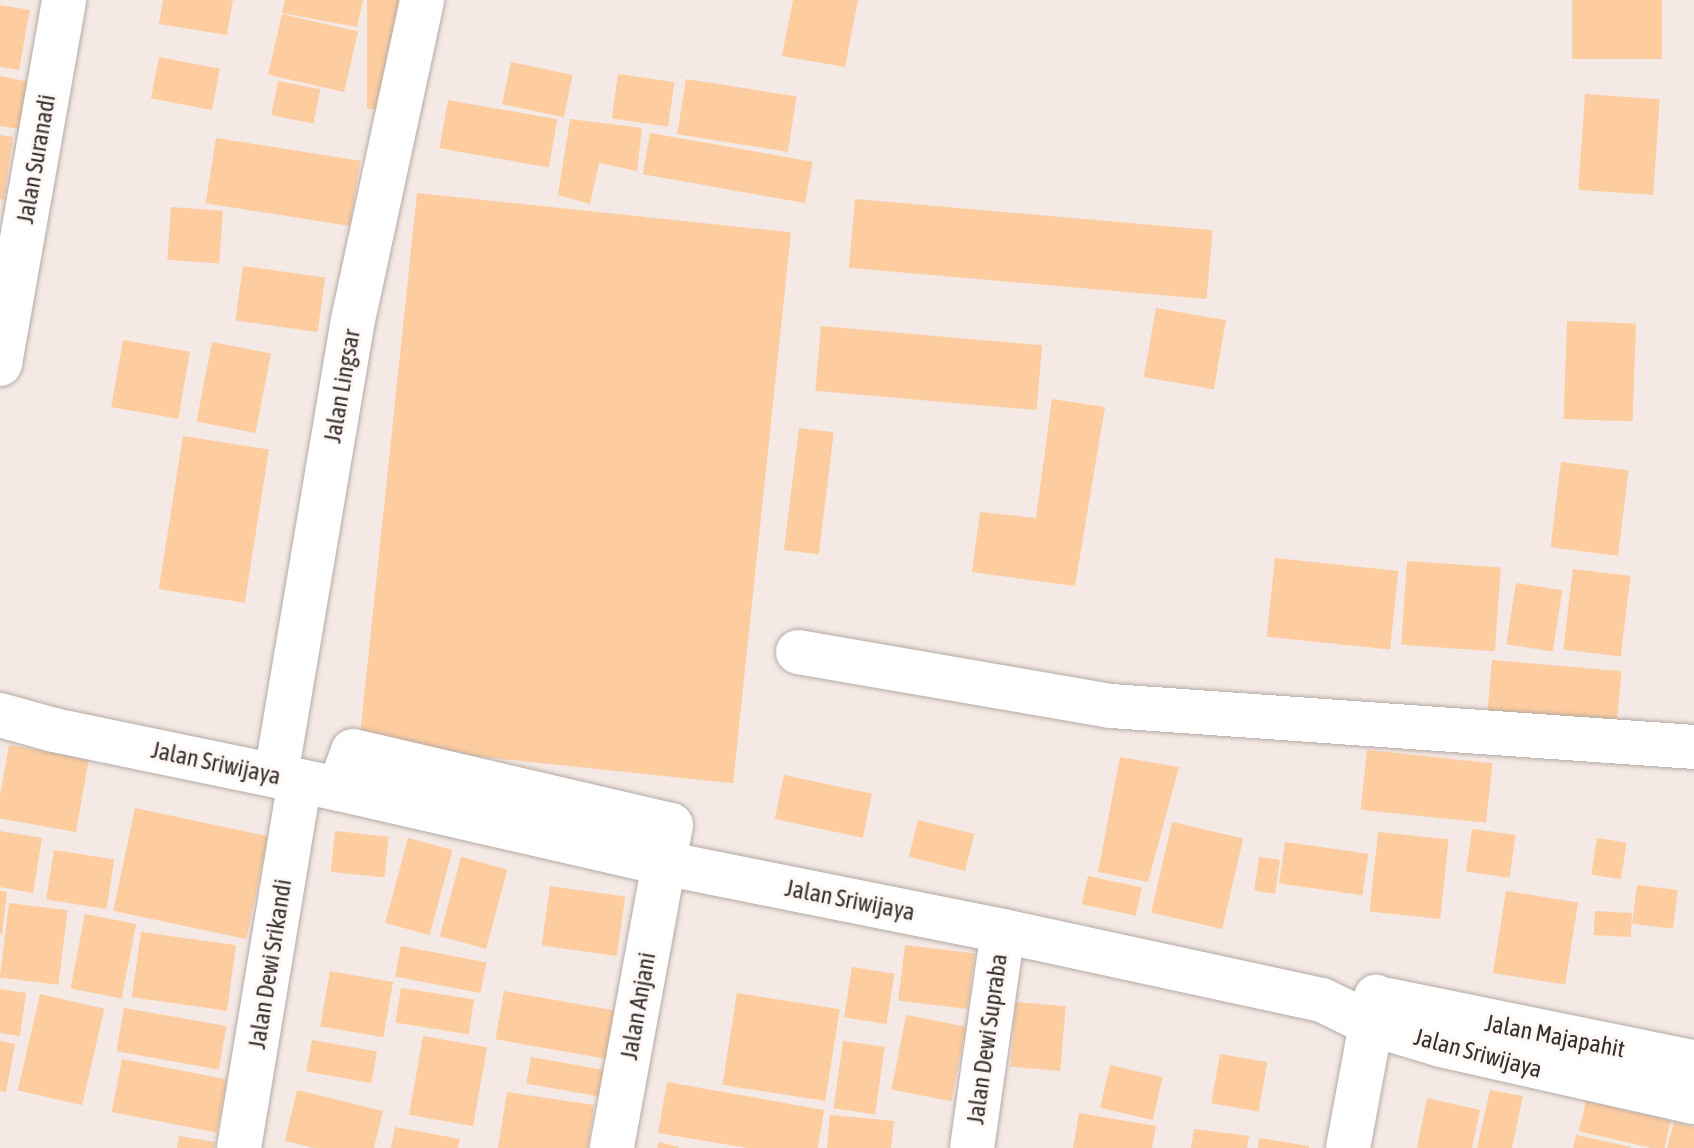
<!DOCTYPE html>
<style>
body{margin:0}
#map{position:relative;width:1694px;height:1148px;overflow:hidden;background:#f4e9e4;font-family:"Asap Condensed",sans-serif}
div>[style]{position:absolute}
.building>*{inset:0;background:#fdcc9f;transform-origin:0 0}
.roads{filter:drop-shadow(0 0 2px #b5aaa5) drop-shadow(0 0 2px #b5aaa5)}
.minor>*{height:44px;margin:-22px;padding:0 22px;transform-origin:22px;border-radius:22px;background:#fff}
.major>*{height:44px;margin:-22px;padding:0 22px;transform-origin:22px;border-radius:22px;background:#fff}
span{translate:-50% -50%;white-space:nowrap;text-align:center;line-height:1.15;-webkit-text-stroke:6px #fef7f4;paint-order:stroke}
.street-label{font-size:24px;color:#35302f}
</style>
<div id="map">
<div class="building">
<i style="clip-path:polygon(163px 0,233px 0,227px 35px,159px 24px)"></i>
<i style="clip-path:polygon(285px 0,363px 0,357px 27px,282px 13px)"></i>
<i style="left:367px;top:0;width:39px;height:109px"></i>
<i style="clip-path:polygon(793px 0,858px 0,845px 67px,782px 56px)"></i>
<i style="left:1572px;top:0;width:90px;height:59px"></i>
<i style="clip-path:polygon(0 5px,30px 10px,19px 70px,0 67px)"></i>
<i style="left:282px;top:14px;width:78px;height:62px;rotate:13deg"></i>
<i style="left:159px;top:57px;width:62px;height:42px;rotate:11deg"></i>
<i style="left:511px;top:62px;width:63px;height:43px;rotate:12deg"></i>
<i style="left:618px;top:74px;width:57px;height:45px;rotate:8deg"></i>
<i style="clip-path:polygon(0 76px,29px 82px,21px 129px,0 126px)"></i>
<i style="left:686px;top:79px;width:112px;height:56px;rotate:9deg"></i>
<i style="left:278px;top:81px;width:43px;height:35px;rotate:11deg"></i>
<i style="left:1585px;top:94px;width:75px;height:96px;rotate:4deg"></i>
<i style="left:448px;top:100px;width:111px;height:49px;rotate:10deg"></i>
<i style="clip-path:polygon(570px 119px,642px 128px,637px 171px,599px 163px,590px 204px,558px 195px)"></i>
<i style="left:650px;top:133px;width:165px;height:42px;rotate:10deg"></i>
<i style="clip-path:polygon(0 135px,13px 137px,4px 200px,0 199px)"></i>
<i style="left:216px;top:138px;width:146px;height:66px;rotate:9deg"></i>
<i style="left:417px;top:193px;width:376px;height:554px;rotate:6deg"></i>
<i style="left:855px;top:199px;width:359px;height:69px;rotate:5deg"></i>
<i style="left:171px;top:207px;width:52px;height:53px;rotate:4deg"></i>
<i style="left:243px;top:266px;width:83px;height:55px;rotate:8deg"></i>
<i style="left:1156px;top:308px;width:71px;height:70px;rotate:10deg"></i>
<i style="left:1567px;top:321px;width:69px;height:98px;rotate:2deg"></i>
<i style="left:821px;top:326px;width:222px;height:65px;rotate:5deg"></i>
<i style="left:123px;top:340px;width:68px;height:68px;rotate:10deg"></i>
<i style="left:212px;top:342px;width:60px;height:81px;rotate:11deg"></i>
<i style="clip-path:polygon(1052px 399px,1105px 407px,1075px 586px,972px 572px,980px 512px,1036px 518px)"></i>
<i style="left:799px;top:428px;width:35px;height:123px;rotate:7deg"></i>
<i style="left:183px;top:436px;width:87px;height:155px;rotate:9deg"></i>
<i style="left:1561px;top:462px;width:68px;height:86px;rotate:7deg"></i>
<i style="left:1275px;top:558px;width:124px;height:79px;rotate:6deg"></i>
<i style="left:1407px;top:561px;width:94px;height:84px;rotate:4deg"></i>
<i style="left:1573px;top:569px;width:58px;height:81px;rotate:7deg"></i>
<i style="left:1516px;top:583px;width:47px;height:62px;rotate:9deg"></i>
<i style="left:1492px;top:660px;width:130px;height:60px;rotate:5deg"></i>
<i style="left:9px;top:745px;width:81px;height:74px;rotate:10deg"></i>
<i style="left:1367px;top:750px;width:126px;height:60px;rotate:6deg"></i>
<i style="clip-path:polygon(1120px 757px,1179px 767px,1148px 882px,1098px 872px)"></i>
<i style="left:784px;top:775px;width:90px;height:45px;rotate:12deg"></i>
<i style="left:135px;top:808px;width:136px;height:105px;rotate:12deg"></i>
<i style="left:918px;top:820px;width:58px;height:38px;rotate:14deg"></i>
<i style="left:1172px;top:822px;width:73px;height:93px;rotate:13deg"></i>
<i style="left:1472px;top:829px;width:44px;height:43px;rotate:8deg"></i>
<i style="clip-path:polygon(0 831px,42px 838px,33px 893px,0 887px)"></i>
<i style="left:335px;top:831px;width:54px;height:41px;rotate:6deg"></i>
<i style="left:1378px;top:832px;width:71px;height:80px;rotate:6deg"></i>
<i style="left:408px;top:838px;width:46px;height:88px;rotate:15deg"></i>
<i style="left:1597px;top:838px;width:30px;height:37px;rotate:9deg"></i>
<i style="left:1285px;top:842px;width:84px;height:42px;rotate:8deg"></i>
<i style="left:54px;top:850px;width:61px;height:50px;rotate:9deg"></i>
<i style="left:461px;top:857px;width:48px;height:82px;rotate:15deg"></i>
<i style="left:1259px;top:857px;width:21px;height:34px;rotate:8deg"></i>
<i style="left:1088px;top:876px;width:55px;height:29px;rotate:12deg"></i>
<i style="left:1637px;top:885px;width:41px;height:39px;rotate:7deg"></i>
<i style="left:550px;top:886px;width:76px;height:60px;rotate:8deg"></i>
<i style="clip-path:polygon(0 891px,7px 892px,2px 934px,0 934px)"></i>
<i style="left:1506px;top:891px;width:73px;height:83px;rotate:9deg"></i>
<i style="left:9px;top:903px;width:59px;height:75px;rotate:7deg"></i>
<i style="left:1595px;top:911px;width:37px;height:24px;rotate:3deg"></i>
<i style="left:85px;top:914px;width:52px;height:76px;rotate:11deg"></i>
<i style="left:141px;top:932px;width:96px;height:66px;rotate:8deg"></i>
<i style="left:905px;top:945px;width:70px;height:56px;rotate:7deg"></i>
<i style="left:401px;top:946px;width:87px;height:31px;rotate:11deg"></i>
<i style="left:852px;top:967px;width:43px;height:51px;rotate:9deg"></i>
<i style="left:330px;top:971px;width:64px;height:56px;rotate:10deg"></i>
<i style="left:401px;top:988px;width:74px;height:35px;rotate:9deg"></i>
<i style="clip-path:polygon(0 989px,26px 993px,20px 1036px,0 1033px)"></i>
<i style="left:504px;top:991px;width:118px;height:49px;rotate:10deg"></i>
<i style="left:737px;top:993px;width:104px;height:93px;rotate:9deg"></i>
<i style="left:40px;top:994px;width:66px;height:99px;rotate:13deg"></i>
<i style="left:1016px;top:1002px;width:50px;height:65px;rotate:5deg"></i>
<i style="left:124px;top:1008px;width:104px;height:44px;rotate:10deg"></i>
<i style="left:906px;top:1015px;width:61px;height:76px;rotate:11deg"></i>
<i style="left:423px;top:1036px;width:65px;height:80px;rotate:10deg"></i>
<i style="left:312px;top:1040px;width:66px;height:32px;rotate:10deg"></i>
<i style="clip-path:polygon(0 1041px,15px 1044px,6px 1092px,0 1091px)"></i>
<i style="left:843px;top:1041px;width:42px;height:68px;rotate:8deg"></i>
<i style="left:1220px;top:1054px;width:48px;height:50px;rotate:10deg"></i>
<i style="left:531px;top:1057px;width:80px;height:27px;rotate:10deg"></i>
<i style="left:122px;top:1059px;width:107px;height:54px;rotate:11deg"></i>
<i style="left:1110px;top:1065px;width:54px;height:44px;rotate:13deg"></i>
<i style="clip-path:polygon(667px 1082px,824px 1110px,818px 1148px,747px 1148px,658px 1133px)"></i>
<i style="clip-path:polygon(297px 1090px,383px 1111px,374px 1148px,314px 1148px,285px 1141px)"></i>
<i style="clip-path:polygon(1490px 1090px,1523px 1096px,1512px 1148px,1477px 1148px)"></i>
<i style="clip-path:polygon(507px 1092px,594px 1105px,588px 1148px,498px 1148px)"></i>
<i style="clip-path:polygon(1427px 1098px,1480px 1110px,1472px 1148px,1417px 1148px)"></i>
<i style="left:1586px;top:1101px;width:87px;height:31px;rotate:13deg"></i>
<i style="clip-path:polygon(1079px 1113px,1156px 1126px,1152px 1148px,1073px 1148px)"></i>
<i style="clip-path:polygon(830px 1115px,894px 1121px,891px 1148px,827px 1148px)"></i>
<i style="clip-path:polygon(1674px 1122px,1694px 1127px,1694px 1148px,1667px 1148px)"></i>
<i style="clip-path:polygon(395px 1127px,460px 1139px,458px 1148px,391px 1148px)"></i>
<i style="clip-path:polygon(1194px 1129px,1249px 1136px,1247px 1148px,1191px 1148px)"></i>
<i style="clip-path:polygon(1576px 1135px,1631px 1147px,1630px 1148px,1573px 1148px)"></i>
<i style="clip-path:polygon(179px 1136px,215px 1142px,214px 1148px,177px 1148px)"></i>
<i style="clip-path:polygon(1259px 1138px,1309px 1146px,1309px 1148px,1258px 1148px)"></i>
<i style="clip-path:polygon(659px 1142px,679px 1147px,678px 1148px,657px 1148px)"></i>
</div>
<div class="roads">
<div class="minor">
<i style="left:0;top:364px;width:370px;rotate:-80deg"></i>
<i style="left:798px;top:652px;width:318px;rotate:9.8deg"></i>
<i style="left:1111px;top:706px;width:584px;rotate:4.02deg"></i>
<i style="left:276px;top:775px;width:461px;rotate:-80.4deg"></i>
<i style="left:353px;top:320px;width:327px;rotate:-77.8deg"></i>
<i style="left:339px;top:789px;width:40px;rotate:-69.8deg"></i>
<i style="left:353px;top:751px;width:326px;rotate:13.1deg"></i>
<i style="left:671px;top:825px;width:328px;rotate:100.4deg"></i>
<i style="left:239px;top:1148px;width:372px;rotate:-80.6deg"></i>
<i style="left:972px;top:1148px;width:219px;rotate:-81.9deg"></i>
<i style="left:1348px;top:1148px;width:154px;rotate:-79.5deg"></i>
</div>
<div class="major">
<i style="left:0;top:715px;width:56px;rotate:15.5deg"></i>
<i style="left:54px;top:730px;width:291px;rotate:11.7deg"></i>
<i style="left:339px;top:789px;width:332px;rotate:12.9deg"></i>
<i style="left:663px;top:863px;width:347px;rotate:11.3deg"></i>
<i style="left:1003px;top:931px;width:326px;rotate:12.2deg"></i>
<i style="left:1322px;top:1000px;width:55px;rotate:26.1deg"></i>
<i style="left:1371px;top:1024px;width:73px;rotate:16.7deg"></i>
<i style="left:1441px;top:1045px;width:259px;rotate:12.7deg"></i>
<i style="left:1388px;top:1000px;width:312px;rotate:11.5deg"></i>
</div>
</div>
<div class="street-label">
<span style="left:36px;top:159px;rotate:-80deg">Jalan Suranadi</span>
<span style="left:342px;top:386px;rotate:-80deg">Jalan Lingsar</span>
<span style="left:216px;top:763px;rotate:12deg">Jalan Sriwijaya</span>
<span style="left:850px;top:900px;rotate:11deg">Jalan Sriwijaya</span>
<span style="left:270px;top:964px;rotate:-81deg">Jalan Dewi Srikandi</span>
<span style="left:638px;top:1006px;rotate:-80deg">Jalan Anjani</span>
<span style="left:1555px;top:1036px;rotate:11deg">Jalan Majapahit</span>
<span style="left:987px;top:1039px;rotate:-82deg">Jalan Dewi Supraba</span>
<span style="left:1478px;top:1053px;rotate:15deg">Jalan Sriwijaya</span>
</div>
</div>
